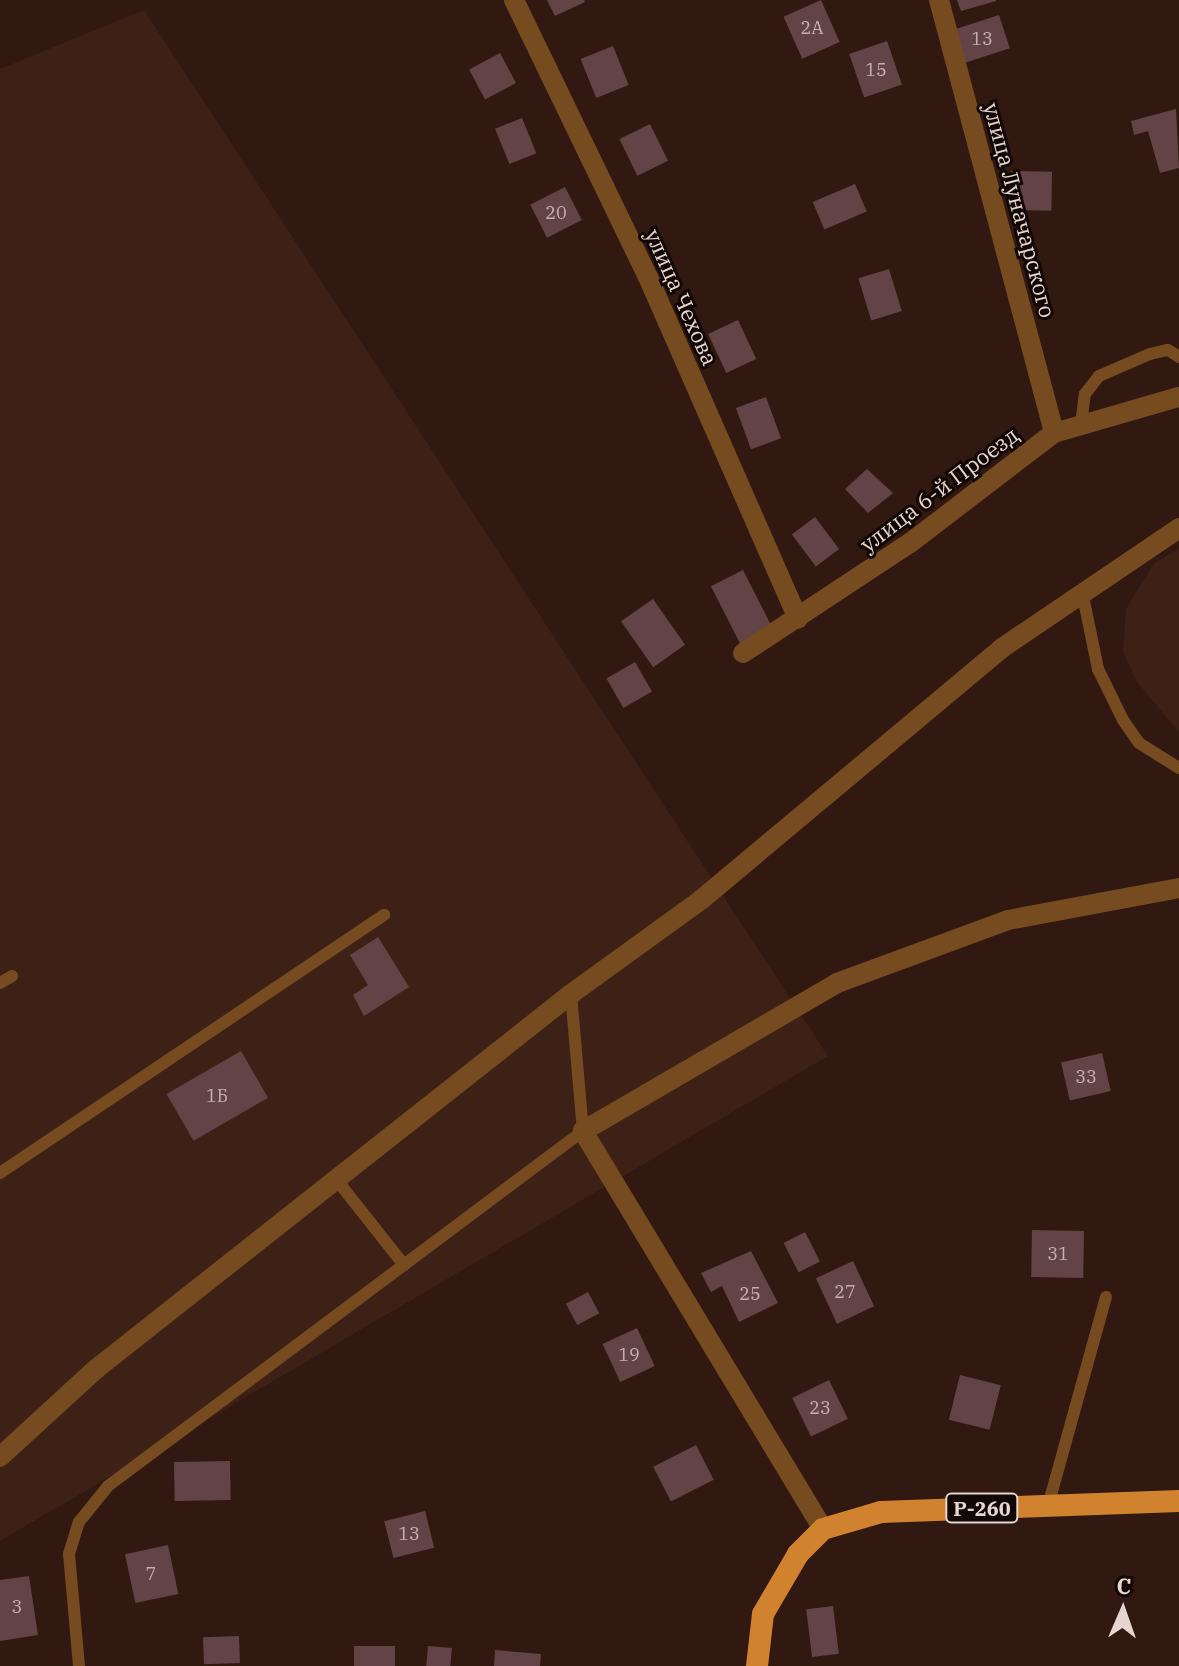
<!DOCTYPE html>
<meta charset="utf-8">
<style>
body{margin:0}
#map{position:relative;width:1179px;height:1666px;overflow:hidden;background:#311811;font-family:"IBM Plex Serif",serif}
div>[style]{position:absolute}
.built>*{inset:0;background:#3d2016}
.building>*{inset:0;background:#624446;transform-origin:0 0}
.service>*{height:12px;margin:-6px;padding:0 6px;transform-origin:6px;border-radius:6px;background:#764b20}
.minor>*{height:20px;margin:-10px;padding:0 10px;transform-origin:10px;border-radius:10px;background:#764b20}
.trunk>*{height:22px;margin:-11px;padding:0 11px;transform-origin:11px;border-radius:11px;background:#d0822e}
span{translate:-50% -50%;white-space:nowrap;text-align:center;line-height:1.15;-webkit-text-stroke:6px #110704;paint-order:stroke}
.number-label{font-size:18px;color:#c6b1ae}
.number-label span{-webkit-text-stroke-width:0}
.shield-label span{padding:2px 6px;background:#110704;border:2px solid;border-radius:6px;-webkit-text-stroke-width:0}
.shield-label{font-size:20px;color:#e7d5d0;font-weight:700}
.street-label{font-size:22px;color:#e7d5d0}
.north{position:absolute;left:1083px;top:1570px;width:80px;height:80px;-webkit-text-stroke:6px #110704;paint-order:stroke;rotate:2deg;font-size:22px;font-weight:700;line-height:32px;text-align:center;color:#e7d5d0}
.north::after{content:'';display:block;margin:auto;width:28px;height:36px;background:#e7d5d0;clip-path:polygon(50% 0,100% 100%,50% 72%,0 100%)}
</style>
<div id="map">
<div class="built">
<i style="clip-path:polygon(144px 10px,828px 1056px,0 1541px,0 69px)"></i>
<i style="clip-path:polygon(1179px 549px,1179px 732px,1137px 682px,1123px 652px,1126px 609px,1154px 563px)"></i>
</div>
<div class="building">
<i style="clip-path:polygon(547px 0,584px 0,585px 2px,555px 16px)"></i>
<i style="left:821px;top:0;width:46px;height:41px;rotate:66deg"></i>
<i style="clip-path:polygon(957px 0,996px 0,996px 1px,961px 11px)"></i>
<i style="left:999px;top:15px;width:35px;height:48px;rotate:72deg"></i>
<i style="left:887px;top:41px;width:46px;height:40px;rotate:71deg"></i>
<i style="left:613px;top:46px;width:42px;height:35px;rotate:68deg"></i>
<i style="left:500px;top:53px;width:34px;height:35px;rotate:62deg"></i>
<i style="clip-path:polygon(1176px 109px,1179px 168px,1160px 173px,1148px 131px,1134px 135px,1131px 121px)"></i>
<i style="left:522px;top:118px;width:38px;height:29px;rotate:68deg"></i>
<i style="left:650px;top:124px;width:41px;height:34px;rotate:64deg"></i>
<i style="left:1011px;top:171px;width:41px;height:39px;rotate:1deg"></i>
<i style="left:855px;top:184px;width:30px;height:46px;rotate:67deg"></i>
<i style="left:565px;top:187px;width:37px;height:39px;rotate:63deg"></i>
<i style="left:889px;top:269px;width:44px;height:32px;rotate:73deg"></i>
<i style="left:738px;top:320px;width:43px;height:33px;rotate:65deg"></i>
<i style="left:766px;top:397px;width:44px;height:32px;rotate:70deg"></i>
<i style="clip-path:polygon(867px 469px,893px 493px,868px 513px,845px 489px)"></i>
<i style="left:815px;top:517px;width:40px;height:29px;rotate:53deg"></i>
<i style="left:743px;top:570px;width:65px;height:36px;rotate:63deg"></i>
<i style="left:653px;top:599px;width:56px;height:39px;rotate:55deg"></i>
<i style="left:635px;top:662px;width:34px;height:33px;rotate:60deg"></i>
<i style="clip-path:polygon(378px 937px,409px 987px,364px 1016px,353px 995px,368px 985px,350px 955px)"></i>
<i style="left:241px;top:1051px;width:54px;height:86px;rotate:60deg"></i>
<i style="left:1102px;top:1053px;width:39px;height:42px;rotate:77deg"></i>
<i style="left:1032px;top:1230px;width:52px;height:47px;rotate:1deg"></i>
<i style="left:805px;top:1232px;width:33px;height:24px;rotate:63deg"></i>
<i style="clip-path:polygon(751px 1251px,778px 1303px,739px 1322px,722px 1286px,711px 1292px,701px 1273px)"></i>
<i style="left:853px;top:1261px;width:50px;height:41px;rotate:65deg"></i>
<i style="left:588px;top:1292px;width:24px;height:25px;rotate:62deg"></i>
<i style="left:637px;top:1328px;width:42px;height:38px;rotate:65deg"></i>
<i style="left:960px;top:1375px;width:42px;height:46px;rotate:14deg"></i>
<i style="left:829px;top:1380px;width:43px;height:41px;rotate:64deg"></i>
<i style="left:696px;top:1445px;width:39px;height:48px;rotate:63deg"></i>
<i style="left:230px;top:1461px;width:39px;height:56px;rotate:89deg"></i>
<i style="left:425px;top:1511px;width:38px;height:42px;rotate:76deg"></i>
<i style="left:168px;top:1545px;width:50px;height:44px;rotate:78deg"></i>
<i style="clip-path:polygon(29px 1576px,38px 1635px,0 1641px,0 1580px)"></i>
<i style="left:833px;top:1606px;width:48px;height:27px;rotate:83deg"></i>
<i style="left:239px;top:1636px;width:27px;height:36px;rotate:88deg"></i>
<i style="left:395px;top:1646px;width:20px;height:41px;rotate:90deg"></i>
<i style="left:428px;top:1646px;width:24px;height:20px;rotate:5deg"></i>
<i style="clip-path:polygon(495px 1650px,541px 1654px,540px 1666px,494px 1666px)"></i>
</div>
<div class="service">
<i style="left:1081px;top:425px;width:31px;rotate:-83deg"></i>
<i style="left:1085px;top:394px;width:23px;rotate:-52deg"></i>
<i style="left:1099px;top:376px;width:56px;rotate:-23.3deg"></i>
<i style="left:1150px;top:354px;width:18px;rotate:-13deg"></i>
<i style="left:1168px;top:350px;width:13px;rotate:32deg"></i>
<i style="left:1083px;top:596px;width:75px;rotate:78.4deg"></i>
<i style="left:1098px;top:669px;width:57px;rotate:63.9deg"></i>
<i style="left:1123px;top:720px;width:28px;rotate:55deg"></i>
<i style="left:1139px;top:743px;width:47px;rotate:32deg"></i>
<i style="left:0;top:983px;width:14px;rotate:-30deg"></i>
<i style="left:0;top:1173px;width:463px;rotate:-33.9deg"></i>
<i style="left:336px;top:1179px;width:110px;rotate:51.7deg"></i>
<i style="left:1048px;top:1506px;width:217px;rotate:-74.5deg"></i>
<i style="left:79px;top:1666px;width:112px;rotate:-95.1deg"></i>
<i style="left:69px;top:1554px;width:34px;rotate:-73deg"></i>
<i style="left:79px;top:1522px;width:46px;rotate:-51.1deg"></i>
<i style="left:108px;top:1486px;width:593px;rotate:-36.77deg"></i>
<i style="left:583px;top:1131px;width:138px;rotate:-95deg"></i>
</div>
<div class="minor">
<i style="left:514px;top:0;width:308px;rotate:64.2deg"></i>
<i style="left:648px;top:277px;width:373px;rotate:66.3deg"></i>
<i style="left:939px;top:0;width:448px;rotate:75.1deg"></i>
<i style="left:743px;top:653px;width:200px;rotate:-33.4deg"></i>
<i style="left:910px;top:543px;width:181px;rotate:-37.4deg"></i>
<i style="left:1054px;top:433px;width:130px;rotate:-16.1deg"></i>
<i style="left:0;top:1457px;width:130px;rotate:-42.5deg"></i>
<i style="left:96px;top:1369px;width:605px;rotate:-38.29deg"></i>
<i style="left:571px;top:994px;width:162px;rotate:-35.9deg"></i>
<i style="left:702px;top:899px;width:391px;rotate:-39.9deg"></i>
<i style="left:1002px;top:648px;width:214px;rotate:-34.1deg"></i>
<i style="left:823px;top:1529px;width:465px;rotate:-121.1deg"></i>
<i style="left:583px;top:1131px;width:294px;rotate:-30.2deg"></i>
<i style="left:837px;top:983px;width:182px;rotate:-20.2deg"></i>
<i style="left:1008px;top:920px;width:174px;rotate:-10.6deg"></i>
</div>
<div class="trunk">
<i style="left:757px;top:1666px;width:52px;rotate:-83.4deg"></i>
<i style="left:763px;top:1614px;width:69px;rotate:-59.7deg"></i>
<i style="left:798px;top:1554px;width:35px;rotate:-45deg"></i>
<i style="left:823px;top:1529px;width:60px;rotate:-16.3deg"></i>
<i style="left:881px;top:1512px;width:298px;rotate:-2.1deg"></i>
</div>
<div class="number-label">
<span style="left:812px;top:28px">2А</span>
<span style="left:982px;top:39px">13</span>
<span style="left:876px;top:70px">15</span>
<span style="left:556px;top:213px">20</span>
<span style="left:1086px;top:1077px">33</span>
<span style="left:217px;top:1096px">1Б</span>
<span style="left:1058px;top:1254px">31</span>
<span style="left:845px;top:1292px">27</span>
<span style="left:750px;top:1294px">25</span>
<span style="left:629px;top:1355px">19</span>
<span style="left:820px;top:1408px">23</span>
<span style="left:409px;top:1534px">13</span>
<span style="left:151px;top:1574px">7</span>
<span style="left:17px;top:1607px">3</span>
</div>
<div class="shield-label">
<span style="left:982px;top:1508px">Р-260</span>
</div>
<div class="street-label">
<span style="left:1020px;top:210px;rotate:75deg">улица Луначарского</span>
<span style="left:682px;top:297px;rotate:66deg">улица Чехова</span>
<span style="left:939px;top:489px;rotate:-37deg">улица 6-й Проезд</span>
</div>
<div class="north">С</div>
</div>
